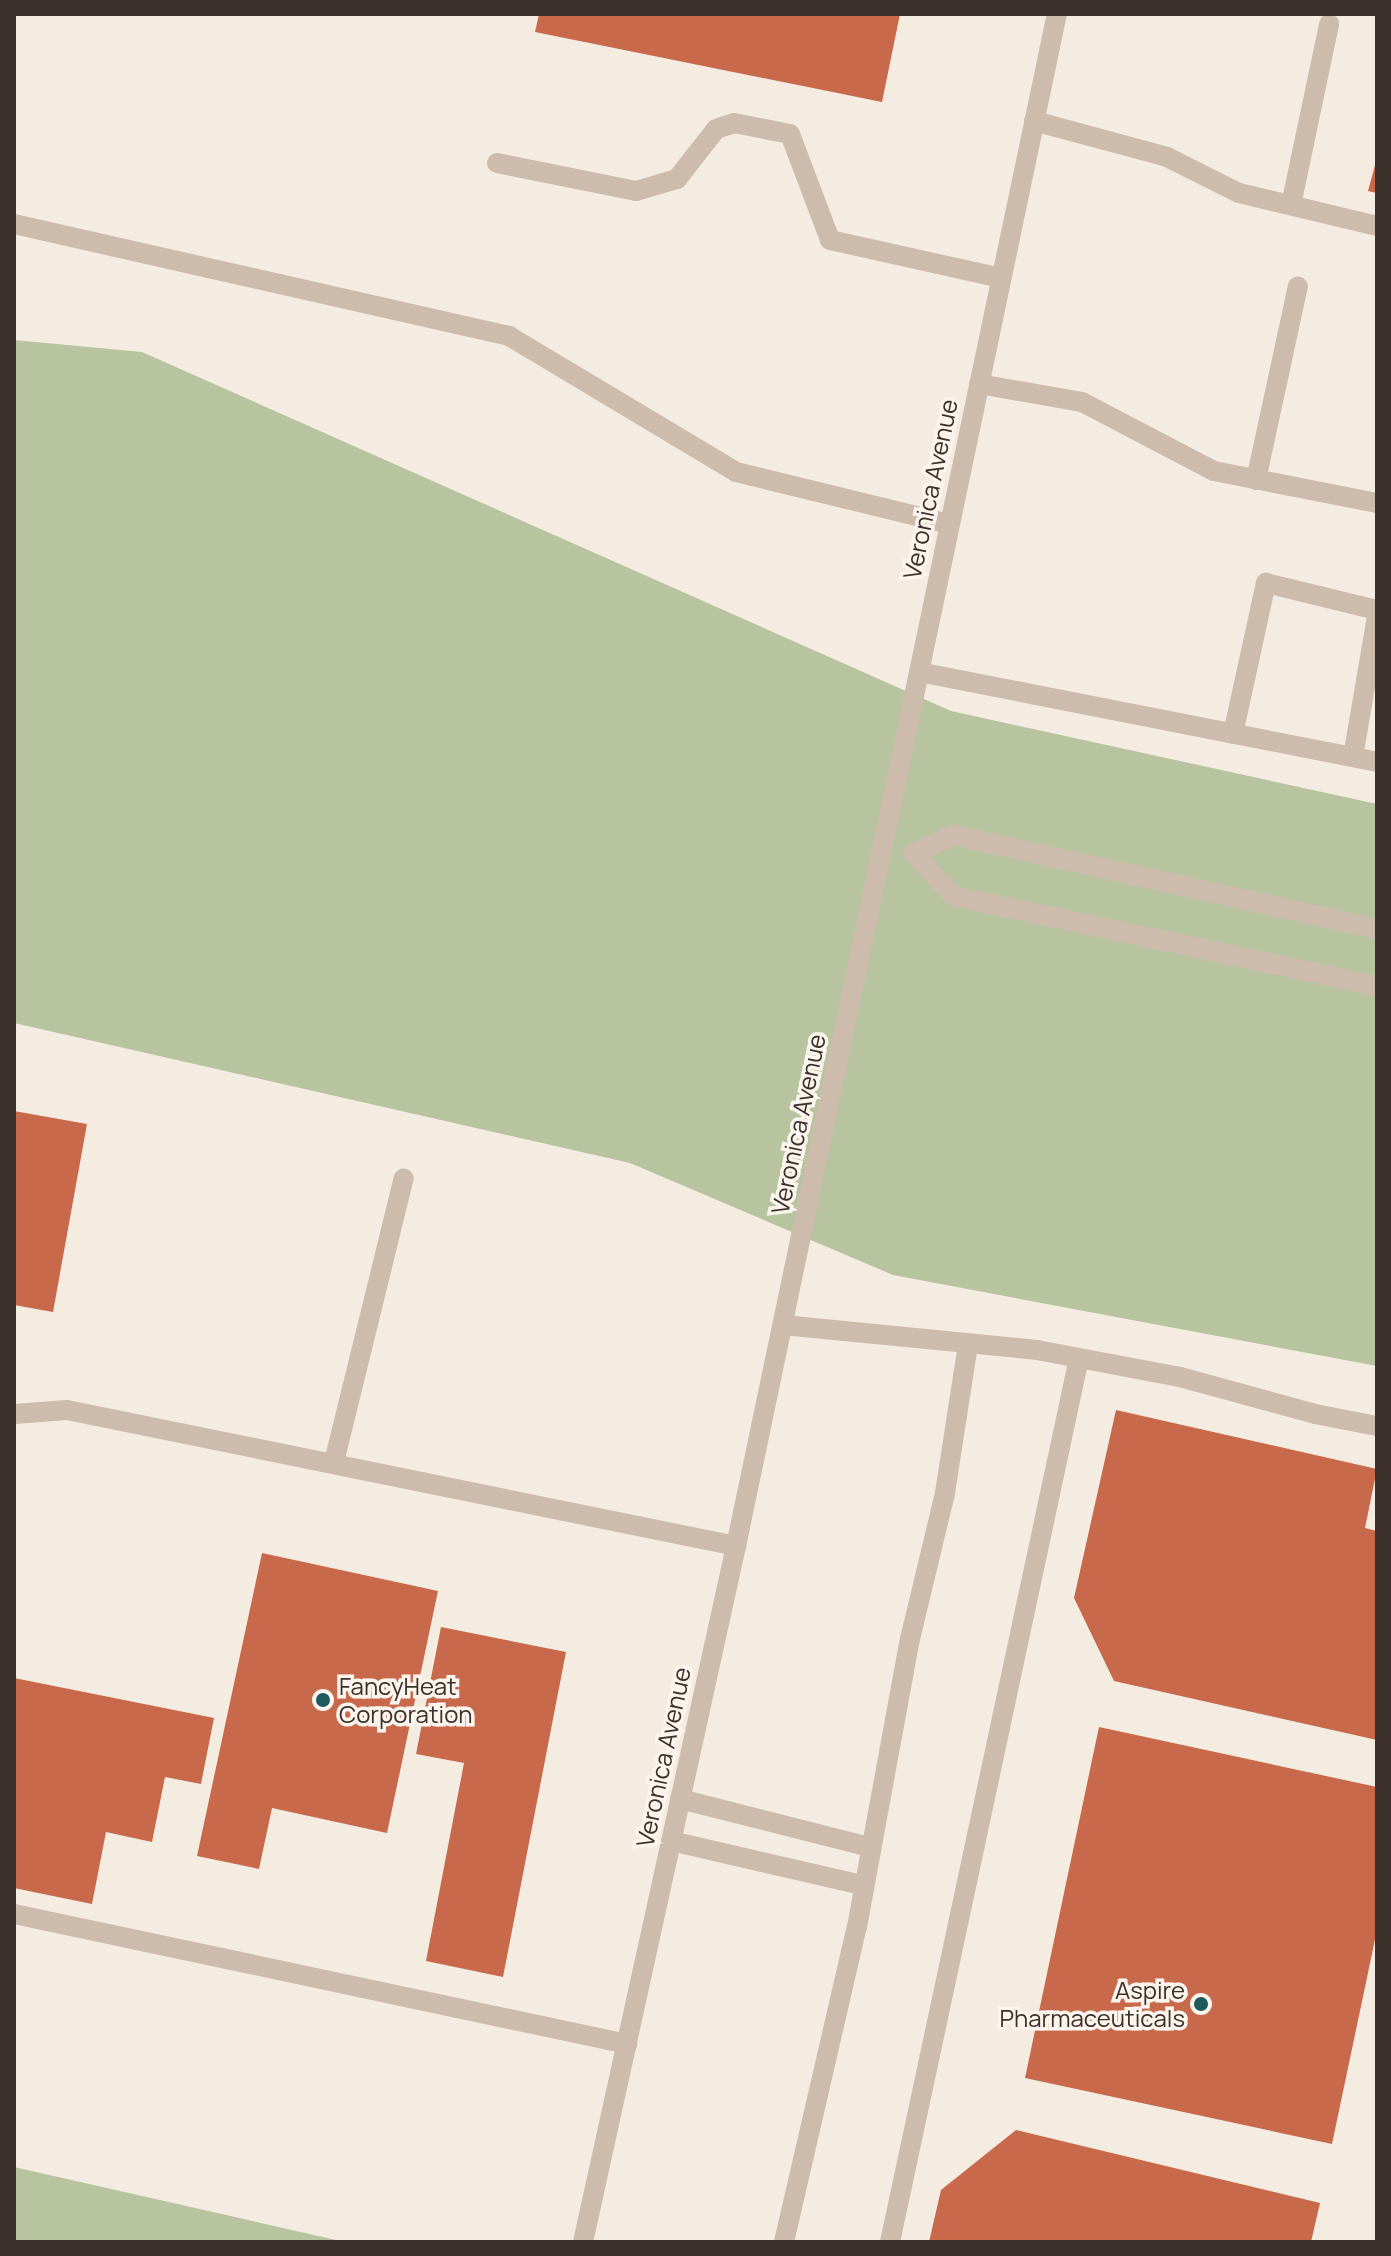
<!DOCTYPE html>
<style>
body{margin:0}
#map{position:relative;width:1391px;height:2256px;overflow:hidden;background:#f4ebe1;font-family:Manrope,sans-serif}
div>[style]{position:absolute}
.green>*{inset:0;background:#b8c4a0}
.building>*{inset:0;background:#c8694b}
.minor>*{height:20px;margin:-10px;padding:0 10px;transform-origin:10px;border-radius:10px;background:#cdbbac}
.dots>*{width:22px;height:22px;translate:-50% -50%;box-sizing:border-box;border:4px solid #fbf5ee;border-radius:50%}
span{translate:-50% -50%;white-space:nowrap;text-align:center;line-height:1.15;-webkit-text-stroke:7px #fbf5ee;paint-order:stroke}
.street-label{font-size:24px;color:#3b302b}
.poi-label{font-size:24px;color:#3b302b}
.left{translate:0 -50%;text-align:left}
.right{translate:-100% -50%;text-align:right}
.frame{position:absolute;inset:0;border:16px solid #3b302b;pointer-events:none}
</style>
<div id="map">
<div class="green">
<i style="clip-path:polygon(14px 340px,142px 352px,951px 711px,1377px 804px,1377px 1366px,893px 1275px,630px 1163px,14px 1023px)"></i>
<i style="clip-path:polygon(14px 2167px,345px 2242px,14px 2242px)"></i>
</div>
<div class="building">
<i style="clip-path:polygon(539px 14px,900px 14px,882px 102px,535px 32px)"></i>
<i style="clip-path:polygon(1377px 158px,1377px 193px,1368px 191px)"></i>
<i style="clip-path:polygon(14px 1111px,87px 1124px,53px 1312px,14px 1305px)"></i>
<i style="clip-path:polygon(1116px 1410px,1377px 1469px,1365px 1528px,1377px 1531px,1377px 1740px,1114px 1681px,1074px 1598px)"></i>
<i style="clip-path:polygon(262px 1553px,438px 1591px,387px 1833px,272px 1808px,259px 1869px,197px 1856px)"></i>
<i style="clip-path:polygon(441px 1627px,566px 1652px,503px 1977px,426px 1961px,464px 1763px,416px 1754px)"></i>
<i style="clip-path:polygon(14px 1678px,214px 1718px,201px 1784px,165px 1777px,152px 1842px,106px 1832px,92px 1904px,14px 1888px)"></i>
<i style="clip-path:polygon(1099px 1727px,1377px 1787px,1377px 1930px,1332px 2144px,1025px 2078px)"></i>
<i style="clip-path:polygon(1016px 2130px,1320px 2203px,1311px 2242px,929px 2242px,941px 2190px)"></i>
</div>
<div class="minor">
<i style="left:1034px;top:121px;width:138px;rotate:15.1deg"></i>
<i style="left:1167px;top:157px;width:80px;rotate:26.6deg"></i>
<i style="left:1239px;top:193px;width:142px;rotate:13.4deg"></i>
<i style="left:497px;top:163px;width:142px;rotate:11.4deg"></i>
<i style="left:636px;top:191px;width:43px;rotate:-16.3deg"></i>
<i style="left:677px;top:179px;width:63px;rotate:-52deg"></i>
<i style="left:716px;top:129px;width:19px;rotate:-18deg"></i>
<i style="left:734px;top:123px;width:57px;rotate:11.1deg"></i>
<i style="left:790px;top:134px;width:113px;rotate:69.3deg"></i>
<i style="left:830px;top:240px;width:175px;rotate:12.5deg"></i>
<i style="left:1291px;top:205px;width:185px;rotate:-78.1deg"></i>
<i style="left:14px;top:224px;width:508px;rotate:12.75deg"></i>
<i style="left:509px;top:336px;width:265px;rotate:30.9deg"></i>
<i style="left:736px;top:472px;width:219px;rotate:13.7deg"></i>
<i style="left:979px;top:384px;width:105px;rotate:9.9deg"></i>
<i style="left:1082px;top:402px;width:149px;rotate:27.6deg"></i>
<i style="left:1214px;top:471px;width:166px;rotate:11.1deg"></i>
<i style="left:1256px;top:480px;width:198px;rotate:-77.8deg"></i>
<i style="left:919px;top:672px;width:467px;rotate:11.1deg"></i>
<i style="left:1233px;top:734px;width:155px;rotate:-77.7deg"></i>
<i style="left:1266px;top:583px;width:114px;rotate:13.7deg"></i>
<i style="left:1353px;top:757px;width:142px;rotate:-80.3deg"></i>
<i style="left:1377px;top:929px;width:433px;rotate:-167.5deg"></i>
<i style="left:954px;top:835px;width:45px;rotate:156.3deg"></i>
<i style="left:913px;top:853px;width:59px;rotate:47.1deg"></i>
<i style="left:953px;top:896px;width:433px;rotate:12deg"></i>
<i style="left:783px;top:1325px;width:255px;rotate:5.6deg"></i>
<i style="left:1037px;top:1350px;width:146px;rotate:10.7deg"></i>
<i style="left:1180px;top:1377px;width:140px;rotate:15.3deg"></i>
<i style="left:1315px;top:1414px;width:63px;rotate:11deg"></i>
<i style="left:14px;top:1414px;width:53px;rotate:-4.3deg"></i>
<i style="left:67px;top:1410px;width:683px;rotate:11.49deg"></i>
<i style="left:334px;top:1462px;width:292px;rotate:-76.2deg"></i>
<i style="left:680px;top:1799px;width:196px;rotate:14.2deg"></i>
<i style="left:671px;top:1841px;width:196px;rotate:13deg"></i>
<i style="left:14px;top:1914px;width:627px;rotate:11.97deg"></i>
<i style="left:583px;top:2242px;width:713px;rotate:-77.6deg"></i>
<i style="left:736px;top:1546px;width:1565px;rotate:-78.17deg"></i>
<i style="left:784px;top:2242px;width:323px;rotate:-77deg"></i>
<i style="left:857px;top:1927px;width:293px;rotate:-79.6deg"></i>
<i style="left:910px;top:1639px;width:150px;rotate:-76.5deg"></i>
<i style="left:945px;top:1493px;width:151px;rotate:-81.2deg"></i>
<i style="left:890px;top:2242px;width:904px;rotate:-77.93deg"></i>
</div>
<div class="dots">
<i style="left:323px;top:1700px;background:#1f5a5e"></i>
<i style="left:1201px;top:2004px;background:#1f5a5e"></i>
</div>
<div class="street-label">
<span style="left:930px;top:489px;rotate:-78deg">Veronica Avenue</span>
<span style="left:798px;top:1124px;rotate:-78deg">Veronica Avenue</span>
<span style="left:663px;top:1757px;rotate:-78deg">Veronica Avenue</span>
</div>
<div class="poi-label">
<span class="left" style="left:339px;top:1700px">FancyHeat<br>Corporation</span>
<span class="right" style="left:1185px;top:2004px">Aspire<br>Pharmaceuticals</span>
</div>
<div class="frame"></div>
</div>
